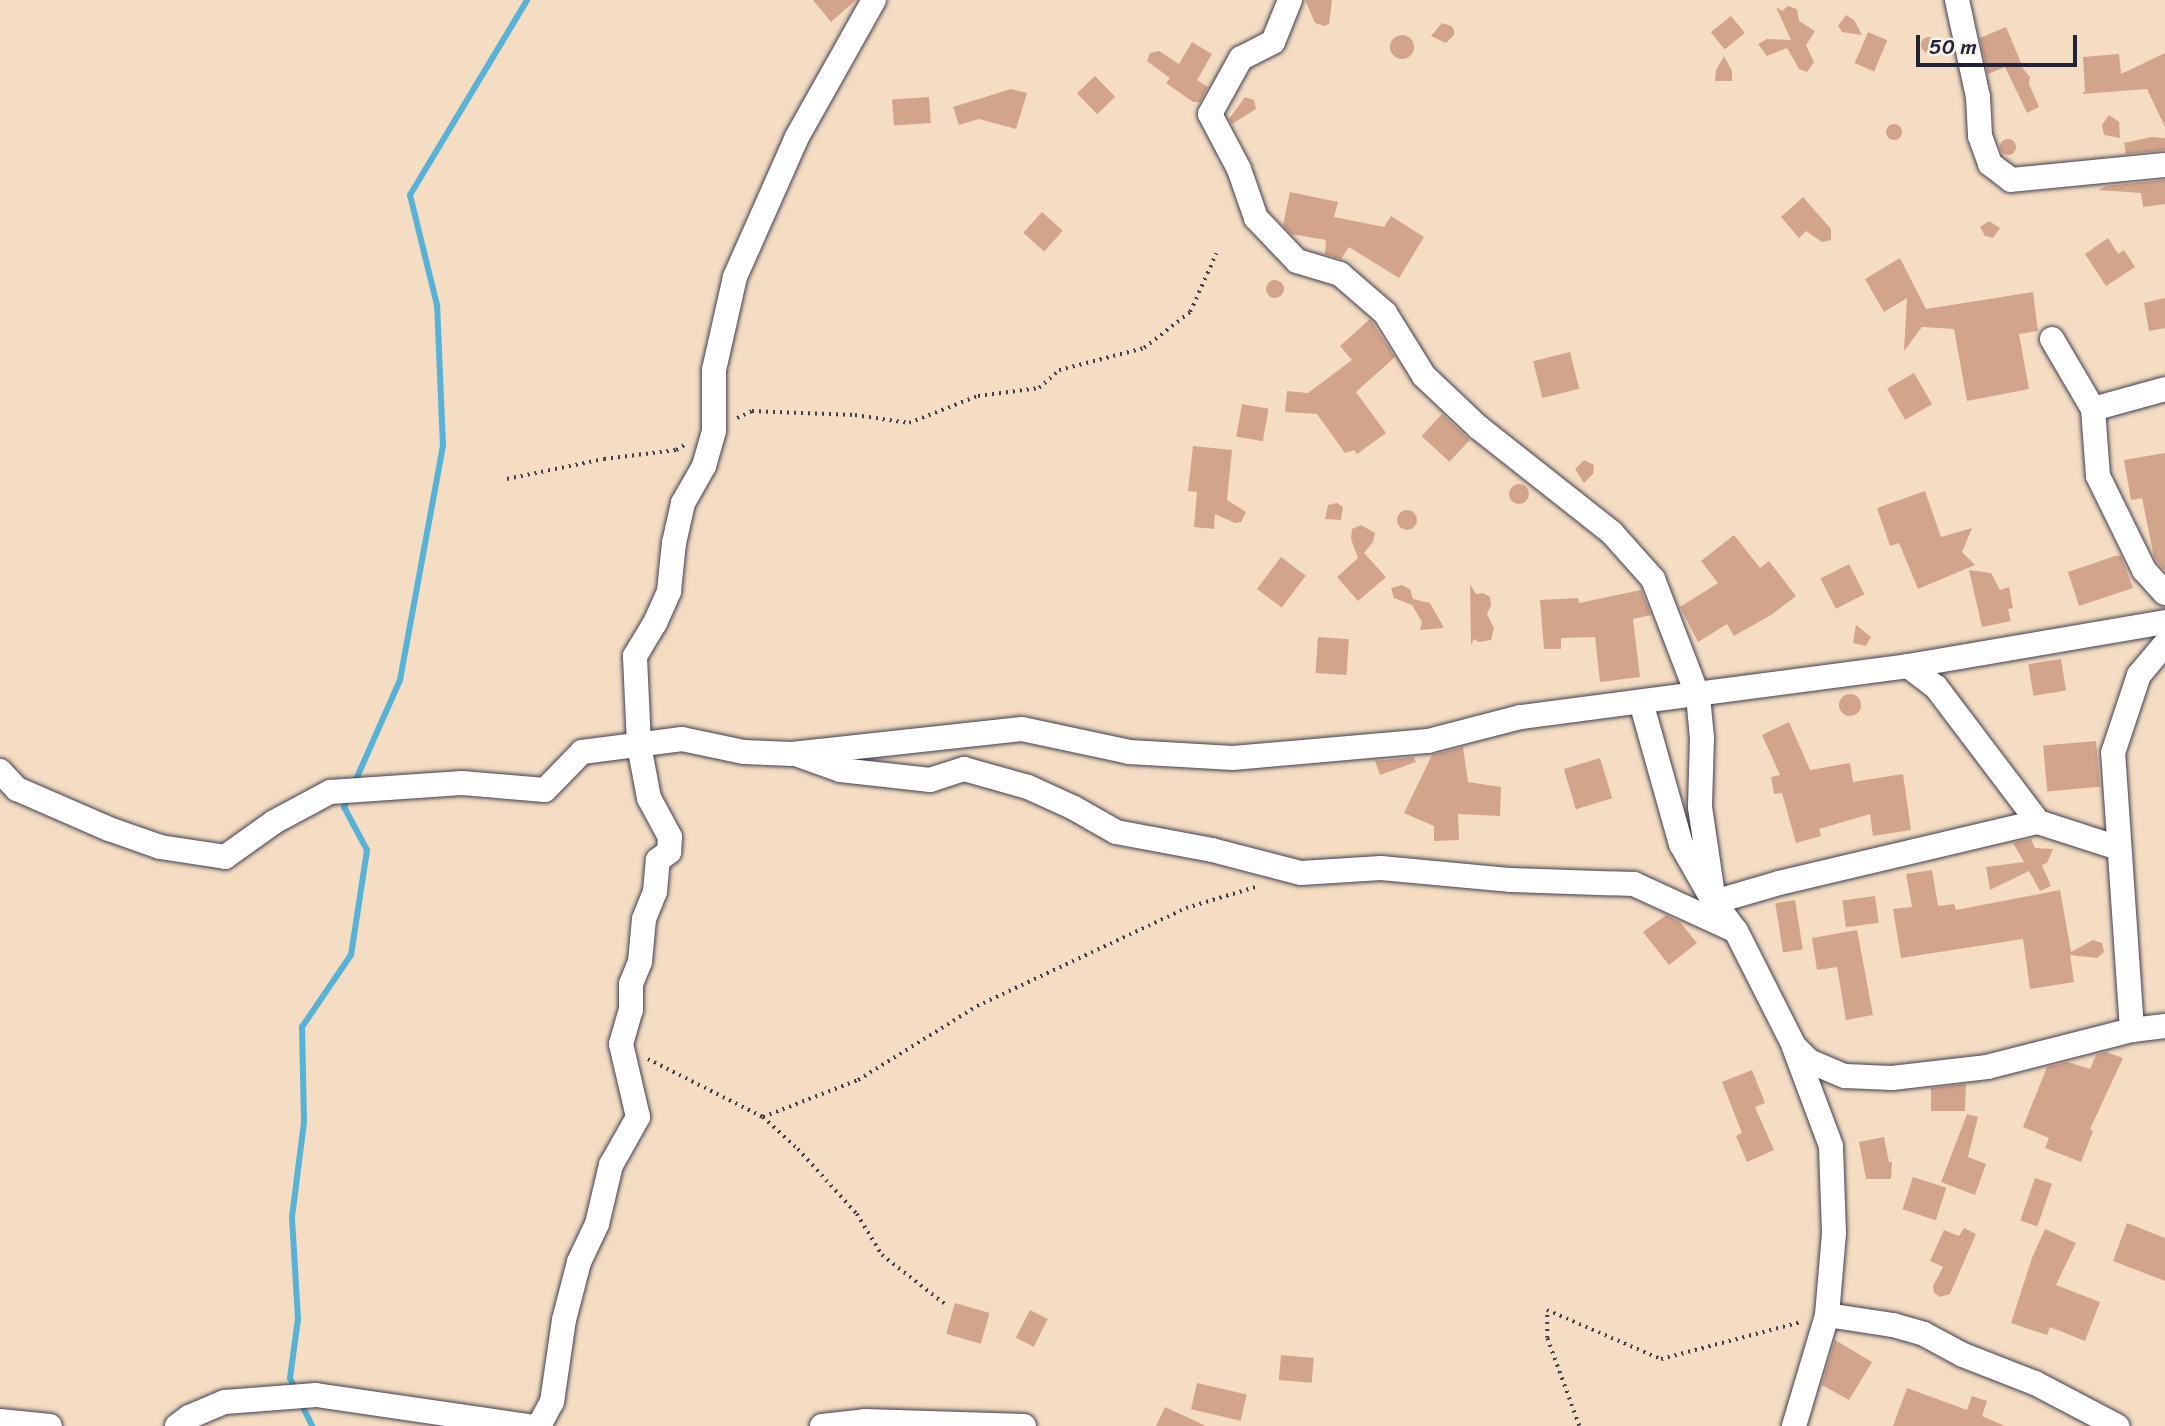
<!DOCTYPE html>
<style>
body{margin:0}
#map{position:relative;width:2165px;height:1426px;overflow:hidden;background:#f4ddc2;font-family:Sriracha,sans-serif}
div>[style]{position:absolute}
.stream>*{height:6px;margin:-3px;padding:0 3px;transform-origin:3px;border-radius:3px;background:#58b2d6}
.building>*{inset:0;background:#d3a48c;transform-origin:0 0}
.round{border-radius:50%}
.path>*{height:3.5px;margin-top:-1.75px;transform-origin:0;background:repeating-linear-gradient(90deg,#423e4f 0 2px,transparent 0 7px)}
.roads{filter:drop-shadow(0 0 2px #423e4f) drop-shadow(0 0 2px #423e4f)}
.minor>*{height:24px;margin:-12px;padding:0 12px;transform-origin:12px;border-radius:12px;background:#fff}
span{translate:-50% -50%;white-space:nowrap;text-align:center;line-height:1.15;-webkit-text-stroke:5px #f7f3e8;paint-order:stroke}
.scale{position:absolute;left:1916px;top:35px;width:161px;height:32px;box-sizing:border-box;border:4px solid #22223b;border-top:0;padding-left:9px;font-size:21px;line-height:24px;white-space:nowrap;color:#22223b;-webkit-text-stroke:5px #f7f3e8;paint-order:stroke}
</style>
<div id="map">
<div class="stream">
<i style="left:354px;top:784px;width:114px;rotate:-66.1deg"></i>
<i style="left:400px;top:680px;width:238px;rotate:-79.6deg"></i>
<i style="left:443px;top:446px;width:141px;rotate:-92.4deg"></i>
<i style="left:437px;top:305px;width:113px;rotate:-103.8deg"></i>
<i style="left:410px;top:195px;width:227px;rotate:-59deg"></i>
<i style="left:296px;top:1391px;width:14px;rotate:-115deg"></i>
<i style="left:290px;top:1378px;width:60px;rotate:-82.3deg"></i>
<i style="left:298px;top:1319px;width:102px;rotate:-93.4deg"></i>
<i style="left:292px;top:1217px;width:96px;rotate:-82.8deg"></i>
<i style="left:304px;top:1122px;width:95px;rotate:-91.2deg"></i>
<i style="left:302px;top:1027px;width:87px;rotate:-55.8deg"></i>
<i style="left:351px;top:955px;width:106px;rotate:-81.3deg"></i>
<i style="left:367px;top:850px;width:49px;rotate:-118.1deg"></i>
<i style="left:344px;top:807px;width:10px;rotate:-66deg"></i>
<i style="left:300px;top:1401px;width:28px;rotate:64deg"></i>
</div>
<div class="building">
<i style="clip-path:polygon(813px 0,856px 0,831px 22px)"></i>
<i style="clip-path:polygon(1305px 0,1332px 0,1329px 24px,1324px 26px,1315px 23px)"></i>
<i style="clip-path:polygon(1788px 6px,1797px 9px,1799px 21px,1815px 31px,1806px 45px,1814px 62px,1807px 72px,1799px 69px,1787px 48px,1767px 56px,1758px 44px,1767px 39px,1791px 40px,1776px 7px,1782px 11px)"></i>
<i style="clip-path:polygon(1846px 15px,1854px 20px,1862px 35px,1842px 32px,1838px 26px)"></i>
<i style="left:1731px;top:16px;width:22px;height:26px;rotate:51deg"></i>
<i style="clip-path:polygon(1442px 23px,1451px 26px,1454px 30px,1454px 35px,1446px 43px,1431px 36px)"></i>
<i style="clip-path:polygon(2006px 27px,2024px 70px,2030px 77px,2029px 84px,2039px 107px,2027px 113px,2005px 67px,1988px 74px,1980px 38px)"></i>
<i style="left:1868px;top:32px;width:21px;height:34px;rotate:23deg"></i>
<i class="round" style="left:1390px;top:35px;width:24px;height:24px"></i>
<i class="round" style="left:1921px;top:37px;width:16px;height:16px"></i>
<i style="clip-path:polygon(1192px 42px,1212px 54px,1197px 80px,1208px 87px,1200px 102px,1193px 102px,1166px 83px,1170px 78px,1147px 61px,1150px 53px,1159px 51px,1179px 64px)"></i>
<i style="clip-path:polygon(2165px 53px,2165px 127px,2147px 89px,2082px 94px,2085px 91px,2083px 57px,2119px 54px,2121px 74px)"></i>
<i style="clip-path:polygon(1724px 56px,1732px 71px,1732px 81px,1715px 81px,1716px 70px)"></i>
<i style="left:1095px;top:76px;width:29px;height:25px;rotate:46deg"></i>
<i style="clip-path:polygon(1011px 89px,1027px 93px,1016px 129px,979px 119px,959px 125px,953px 107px)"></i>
<i style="left:929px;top:97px;width:26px;height:37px;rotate:86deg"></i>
<i style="clip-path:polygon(1245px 97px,1254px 100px,1256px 109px,1232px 124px,1229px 119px)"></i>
<i style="clip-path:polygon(2109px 115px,2119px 122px,2120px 138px,2104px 135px,2102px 125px)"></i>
<i class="round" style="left:1886px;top:124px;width:16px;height:16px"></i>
<i style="clip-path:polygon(2151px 137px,2165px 138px,2165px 150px,2126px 154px,2124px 143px)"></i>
<i class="round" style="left:2000px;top:139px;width:16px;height:16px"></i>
<i style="clip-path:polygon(2165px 180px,2165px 204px,2143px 207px,2141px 193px,2098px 190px,2106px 186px)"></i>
<i style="clip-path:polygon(1290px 192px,1338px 202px,1334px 217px,1384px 227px,1391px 216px,1424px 237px,1399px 278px,1349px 247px,1341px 259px,1325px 254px,1326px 240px,1291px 234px,1283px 225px)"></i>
<i style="clip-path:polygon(1803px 197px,1831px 229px,1831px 240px,1822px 242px,1806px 231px,1799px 238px,1781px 217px)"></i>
<i style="left:1042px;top:212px;width:28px;height:28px;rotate:42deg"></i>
<i style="clip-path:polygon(1989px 221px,2000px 228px,1993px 238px,1985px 236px,1980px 227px)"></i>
<i style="clip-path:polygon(2108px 238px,2118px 254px,2124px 250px,2135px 267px,2106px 286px,2085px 254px)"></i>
<i style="clip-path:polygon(1900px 258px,1926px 309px,2033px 292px,2038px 331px,2019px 334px,2029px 389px,1967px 401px,1954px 329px,1922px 327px,1904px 351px,1907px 298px,1884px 312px,1865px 279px)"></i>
<i class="round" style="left:1266px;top:280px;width:18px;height:18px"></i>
<i style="clip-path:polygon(2165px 298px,2165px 328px,2149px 331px,2144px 303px)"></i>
<i style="clip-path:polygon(1370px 319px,1395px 357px,1356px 392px,1386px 433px,1357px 454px,1354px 450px,1345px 453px,1317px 414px,1285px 412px,1287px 391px,1308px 393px,1352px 360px,1340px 346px)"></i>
<i style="left:1570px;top:352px;width:38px;height:38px;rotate:76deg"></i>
<i style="left:1914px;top:373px;width:36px;height:31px;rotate:60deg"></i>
<i style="left:1242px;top:404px;width:27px;height:33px;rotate:10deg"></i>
<i style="left:1442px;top:414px;width:38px;height:30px;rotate:43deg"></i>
<i style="clip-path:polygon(1193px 446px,1232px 450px,1227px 500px,1246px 512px,1241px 522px,1235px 523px,1215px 514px,1214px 529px,1194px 527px,1197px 492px,1188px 491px)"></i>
<i style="clip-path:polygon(2165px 453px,2165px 570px,2164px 570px,2154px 557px,2142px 498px,2131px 500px,2124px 460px)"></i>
<i style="clip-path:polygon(1584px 460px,1594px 465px,1593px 474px,1584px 483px,1575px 469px)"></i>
<i class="round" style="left:1509px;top:484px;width:20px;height:20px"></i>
<i style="clip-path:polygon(1925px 491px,1941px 537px,1972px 528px,1962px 552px,1975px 565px,1918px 589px,1899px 543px,1890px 546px,1877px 508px)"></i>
<i style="clip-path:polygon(1337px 503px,1343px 507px,1341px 520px,1325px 519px,1328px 505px)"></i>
<i class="round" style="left:1397px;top:510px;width:20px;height:20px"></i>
<i style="clip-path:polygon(1361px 525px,1375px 533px,1373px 542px,1364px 553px,1386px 577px,1358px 601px,1337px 577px,1358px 558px,1351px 539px,1352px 529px)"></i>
<i style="clip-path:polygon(1734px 535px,1760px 568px,1769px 561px,1796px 596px,1771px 615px,1734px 636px,1727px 624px,1698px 642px,1680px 607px,1718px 583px,1701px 561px)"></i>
<i style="clip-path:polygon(2115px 556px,2121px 556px,2133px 588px,2079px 606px,2068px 572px)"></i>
<i style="left:1281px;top:557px;width:31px;height:40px;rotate:37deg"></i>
<i style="left:1849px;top:564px;width:34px;height:32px;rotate:63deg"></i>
<i style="clip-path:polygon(1969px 570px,1991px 573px,2000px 590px,2009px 587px,2013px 608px,2008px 609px,2011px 621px,1982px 627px)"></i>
<i style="clip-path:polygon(1470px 584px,1476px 594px,1483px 593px,1490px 597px,1491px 605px,1487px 614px,1494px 628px,1491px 640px,1479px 642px,1474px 639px,1471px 645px)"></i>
<i style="clip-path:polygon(1402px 585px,1410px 589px,1413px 599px,1430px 603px,1444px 628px,1420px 630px,1422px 622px,1412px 605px,1394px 598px,1391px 588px)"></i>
<i style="clip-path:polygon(1641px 590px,1651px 615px,1633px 619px,1640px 677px,1600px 682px,1595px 637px,1561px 638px,1561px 649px,1544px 649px,1540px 600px,1578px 598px,1579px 603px)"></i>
<i style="clip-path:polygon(1856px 625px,1871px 637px,1866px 646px,1853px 643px)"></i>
<i style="left:1318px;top:637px;width:31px;height:36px;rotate:4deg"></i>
<i style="left:2061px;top:659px;width:32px;height:33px;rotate:81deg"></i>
<i class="round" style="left:1839px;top:694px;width:22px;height:22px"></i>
<i style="clip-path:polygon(1789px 722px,1810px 770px,1850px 763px,1853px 782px,1903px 774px,1911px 830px,1873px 836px,1870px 814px,1819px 829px,1821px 836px,1796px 843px,1782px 793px,1774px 794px,1771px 777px,1780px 775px,1762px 735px)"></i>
<i style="left:2096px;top:741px;width:46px;height:53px;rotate:85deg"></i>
<i style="clip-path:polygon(1463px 747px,1468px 782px,1501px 787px,1500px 816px,1458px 814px,1459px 840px,1434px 841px,1434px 826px,1404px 813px,1432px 755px)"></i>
<i style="clip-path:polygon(1414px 757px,1416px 762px,1380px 775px,1375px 761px)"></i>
<i style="left:1600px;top:758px;width:42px;height:38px;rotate:73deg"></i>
<i style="clip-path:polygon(2031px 839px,2035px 848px,2053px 849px,2047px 863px,2042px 865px,2051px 886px,2040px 891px,2029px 871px,1990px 890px,1986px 867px,2024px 862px,2013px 843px)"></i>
<i style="clip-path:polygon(1932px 870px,1938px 906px,1954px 904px,1956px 910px,2060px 890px,2071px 952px,2093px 940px,2102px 943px,2104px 952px,2097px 958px,2070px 955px,2074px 982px,2030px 989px,2023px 939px,1901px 958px,1893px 909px,1912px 907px,1906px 874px)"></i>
<i style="left:1875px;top:896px;width:27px;height:33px;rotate:82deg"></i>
<i style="left:1795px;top:900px;width:50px;height:20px;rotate:81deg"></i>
<i style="clip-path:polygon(1666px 915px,1680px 922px,1697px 943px,1669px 965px,1643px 932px)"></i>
<i style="clip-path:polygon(1857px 930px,1873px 1015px,1846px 1020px,1837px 967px,1817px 970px,1812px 938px)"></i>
<i style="clip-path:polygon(2106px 1052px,2123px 1058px,2090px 1129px,2093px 1131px,2081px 1162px,2045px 1148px,2049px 1138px,2023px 1127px,2047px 1067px,2068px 1062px,2090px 1069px,2096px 1055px)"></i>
<i style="clip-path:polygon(1752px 1070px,1765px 1103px,1755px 1107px,1774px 1150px,1747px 1162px,1736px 1136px,1742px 1133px,1722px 1082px)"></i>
<i style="clip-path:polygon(1966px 1084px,1965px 1111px,1931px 1111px,1931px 1088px)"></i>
<i style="clip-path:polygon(1967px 1114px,1978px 1117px,1968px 1157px,1986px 1164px,1975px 1195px,1941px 1182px)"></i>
<i style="clip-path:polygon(1884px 1137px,1889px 1162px,1892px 1162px,1891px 1179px,1866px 1179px,1859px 1142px)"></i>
<i style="left:1913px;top:1177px;width:35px;height:34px;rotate:18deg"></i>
<i style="left:2035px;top:1178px;width:18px;height:45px;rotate:19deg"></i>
<i style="clip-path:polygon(2127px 1223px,2165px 1238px,2165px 1281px,2113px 1261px)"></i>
<i style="clip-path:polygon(1964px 1228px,1976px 1234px,1950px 1294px,1940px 1297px,1934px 1293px,1933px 1286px,1943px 1267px,1930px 1261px,1944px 1230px,1959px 1236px)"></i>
<i style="clip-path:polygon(2045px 1229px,2076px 1243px,2056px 1285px,2100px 1302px,2085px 1341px,2050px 1327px,2047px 1335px,2011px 1323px,2032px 1258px)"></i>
<i style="left:955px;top:1303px;width:36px;height:32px;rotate:16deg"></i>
<i style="left:1030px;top:1310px;width:20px;height:31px;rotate:27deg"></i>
<i style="clip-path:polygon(1835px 1340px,1872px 1362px,1849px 1400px,1822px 1385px)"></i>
<i style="left:1281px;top:1355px;width:33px;height:25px;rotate:5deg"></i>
<i style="left:1197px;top:1383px;width:51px;height:27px;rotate:13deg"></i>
<i style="clip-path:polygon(1907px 1388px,1967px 1410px,1972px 1396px,1987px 1401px,1982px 1416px,2005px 1426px,1893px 1426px)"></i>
<i style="clip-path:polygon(1165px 1407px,1206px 1426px,1156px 1426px)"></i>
</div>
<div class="path">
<i style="left:737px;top:418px;width:17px;rotate:-25deg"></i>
<i style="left:752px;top:411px;width:103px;rotate:2.2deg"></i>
<i style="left:855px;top:415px;width:55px;rotate:8.4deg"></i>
<i style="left:909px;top:423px;width:74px;rotate:-21.4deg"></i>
<i style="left:978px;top:396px;width:62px;rotate:-7.5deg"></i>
<i style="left:1039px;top:388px;width:27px;rotate:-42deg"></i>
<i style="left:1059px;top:370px;width:88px;rotate:-14.5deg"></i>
<i style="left:1144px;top:348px;width:58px;rotate:-38deg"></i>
<i style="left:1190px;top:312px;width:64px;rotate:-65.9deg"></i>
<i style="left:507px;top:479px;width:99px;rotate:-11.7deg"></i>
<i style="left:604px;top:459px;width:73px;rotate:-7.1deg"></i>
<i style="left:676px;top:450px;width:12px;rotate:-31deg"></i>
<i style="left:648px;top:1059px;width:129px;rotate:26.8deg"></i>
<i style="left:763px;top:1117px;width:102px;rotate:-21.3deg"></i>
<i style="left:858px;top:1080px;width:140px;rotate:-31.9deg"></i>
<i style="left:977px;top:1006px;width:231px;rotate:-25.1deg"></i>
<i style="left:1186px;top:908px;width:76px;rotate:-16.8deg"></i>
<i style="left:763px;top:1117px;width:47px;rotate:42.4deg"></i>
<i style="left:798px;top:1149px;width:88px;rotate:47.8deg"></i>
<i style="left:857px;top:1214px;width:48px;rotate:58.6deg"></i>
<i style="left:882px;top:1255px;width:80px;rotate:37.9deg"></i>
<i style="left:1579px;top:1426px;width:94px;rotate:-110deg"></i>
<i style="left:1547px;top:1338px;width:28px;rotate:-90deg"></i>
<i style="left:1547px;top:1310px;width:124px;rotate:23.3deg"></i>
<i style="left:1661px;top:1359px;width:145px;rotate:-14.8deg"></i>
</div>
<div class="roads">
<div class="minor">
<i style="left:1290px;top:0;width:45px;rotate:112deg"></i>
<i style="left:1273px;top:42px;width:36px;rotate:153deg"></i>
<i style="left:1241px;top:58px;width:64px;rotate:119deg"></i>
<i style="left:1210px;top:114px;width:62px;rotate:62.2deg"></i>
<i style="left:1239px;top:169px;width:52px;rotate:70.9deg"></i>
<i style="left:1256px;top:218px;width:59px;rotate:46.4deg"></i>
<i style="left:1297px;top:261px;width:45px;rotate:16.8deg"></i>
<i style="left:1340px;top:274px;width:60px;rotate:40.9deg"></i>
<i style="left:1385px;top:313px;width:74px;rotate:58.2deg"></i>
<i style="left:1424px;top:376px;width:74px;rotate:43.4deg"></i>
<i style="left:1478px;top:427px;width:171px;rotate:38.3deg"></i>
<i style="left:1612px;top:533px;width:62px;rotate:48.3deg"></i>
<i style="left:1653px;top:579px;width:125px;rotate:69deg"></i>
<i style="left:1698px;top:696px;width:42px;rotate:84.6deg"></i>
<i style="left:1702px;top:738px;width:69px;rotate:91.7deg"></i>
<i style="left:1700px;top:807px;width:96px;rotate:81.6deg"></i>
<i style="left:1714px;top:902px;width:36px;rotate:53deg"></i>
<i style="left:1736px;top:931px;width:129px;rotate:63.2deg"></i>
<i style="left:1794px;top:1046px;width:21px;rotate:45deg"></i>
<i style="left:1809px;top:1061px;width:39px;rotate:23deg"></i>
<i style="left:1845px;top:1076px;width:47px;rotate:2.4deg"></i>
<i style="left:1892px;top:1078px;width:96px;rotate:-6.6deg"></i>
<i style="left:1987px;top:1067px;width:150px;rotate:-14.3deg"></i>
<i style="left:2132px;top:1030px;width:33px;rotate:-7deg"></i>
<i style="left:1957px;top:0;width:99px;rotate:77.8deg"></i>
<i style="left:1978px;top:97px;width:39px;rotate:87deg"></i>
<i style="left:1980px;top:136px;width:30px;rotate:70deg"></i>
<i style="left:1990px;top:164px;width:26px;rotate:37deg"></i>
<i style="left:2011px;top:180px;width:155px;rotate:-5.6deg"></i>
<i style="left:2052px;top:339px;width:81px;rotate:59.6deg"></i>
<i style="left:2093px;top:409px;width:67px;rotate:85.7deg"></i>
<i style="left:2098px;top:476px;width:105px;rotate:63.9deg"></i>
<i style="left:2144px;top:570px;width:31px;rotate:48deg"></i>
<i style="left:2093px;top:409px;width:75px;rotate:-15.5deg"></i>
<i style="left:1908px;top:666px;width:35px;rotate:37deg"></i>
<i style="left:1936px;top:687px;width:169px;rotate:52.9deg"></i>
<i style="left:1641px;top:702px;width:148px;rotate:74.3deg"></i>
<i style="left:1681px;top:844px;width:67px;rotate:60.4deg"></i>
<i style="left:1714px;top:902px;width:68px;rotate:-16.3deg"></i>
<i style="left:1779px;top:883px;width:266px;rotate:-13.3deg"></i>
<i style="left:2038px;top:822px;width:84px;rotate:18deg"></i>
<i style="left:801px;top:756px;width:41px;rotate:19.7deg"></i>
<i style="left:840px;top:770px;width:91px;rotate:6.3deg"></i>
<i style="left:930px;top:780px;width:36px;rotate:-18deg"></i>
<i style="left:964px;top:769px;width:66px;rotate:15.7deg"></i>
<i style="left:1028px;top:787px;width:51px;rotate:24.5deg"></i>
<i style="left:1074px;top:808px;width:48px;rotate:29.7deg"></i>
<i style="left:1116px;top:832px;width:98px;rotate:10.6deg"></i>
<i style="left:1212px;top:850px;width:92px;rotate:14.5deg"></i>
<i style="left:1301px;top:873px;width:80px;rotate:-3.6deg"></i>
<i style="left:1381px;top:868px;width:131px;rotate:5.3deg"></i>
<i style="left:1511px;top:880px;width:123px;rotate:1.9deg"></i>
<i style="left:1634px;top:884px;width:108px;rotate:24.7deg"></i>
<i style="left:0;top:771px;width:25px;rotate:47deg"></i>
<i style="left:17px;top:789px;width:100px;rotate:23.5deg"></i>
<i style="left:109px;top:829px;width:54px;rotate:19.4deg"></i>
<i style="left:160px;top:847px;width:66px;rotate:8.7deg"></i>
<i style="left:225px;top:857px;width:60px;rotate:-35.5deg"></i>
<i style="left:274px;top:822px;width:64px;rotate:-28.2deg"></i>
<i style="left:330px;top:792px;width:132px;rotate:-3.9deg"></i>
<i style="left:462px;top:783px;width:83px;rotate:4.8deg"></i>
<i style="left:545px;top:790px;width:53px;rotate:-45.8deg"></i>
<i style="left:582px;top:752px;width:101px;rotate:-7.4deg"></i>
<i style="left:682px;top:739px;width:63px;rotate:11.8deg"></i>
<i style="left:744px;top:752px;width:48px;rotate:2.4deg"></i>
<i style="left:792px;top:754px;width:231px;rotate:-6.2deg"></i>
<i style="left:1022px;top:729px;width:109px;rotate:12.1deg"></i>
<i style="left:1129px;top:752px;width:104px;rotate:3.3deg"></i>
<i style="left:1233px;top:758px;width:196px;rotate:-5deg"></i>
<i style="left:1428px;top:741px;width:96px;rotate:-14.5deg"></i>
<i style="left:1521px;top:717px;width:390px;rotate:-7.5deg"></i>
<i style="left:1908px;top:666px;width:261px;rotate:-9.7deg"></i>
<i style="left:2132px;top:1030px;width:278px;rotate:-93.9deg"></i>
<i style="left:2113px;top:753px;width:82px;rotate:-71.6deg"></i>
<i style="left:2139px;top:675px;width:40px;rotate:-50deg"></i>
<i style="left:1827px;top:1315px;width:67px;rotate:8.6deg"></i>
<i style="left:1893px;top:1325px;width:32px;rotate:16deg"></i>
<i style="left:1924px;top:1334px;width:44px;rotate:28.3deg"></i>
<i style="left:1963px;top:1355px;width:77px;rotate:21.3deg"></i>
<i style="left:2035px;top:1383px;width:93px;rotate:27.7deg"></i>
<i style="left:0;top:1421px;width:50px;rotate:5.7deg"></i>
<i style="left:177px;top:1426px;width:15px;rotate:-37deg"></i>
<i style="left:189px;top:1417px;width:39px;rotate:-23deg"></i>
<i style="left:225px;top:1402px;width:91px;rotate:-4.4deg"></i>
<i style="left:316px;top:1395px;width:215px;rotate:8.3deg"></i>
<i style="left:539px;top:1426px;width:27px;rotate:-62deg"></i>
<i style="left:552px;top:1402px;width:83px;rotate:-81.7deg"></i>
<i style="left:564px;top:1320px;width:60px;rotate:-75.5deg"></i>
<i style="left:579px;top:1262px;width:42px;rotate:-64.7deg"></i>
<i style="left:597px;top:1224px;width:61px;rotate:-76.7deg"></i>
<i style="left:611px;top:1165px;width:55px;rotate:-60.6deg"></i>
<i style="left:638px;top:1117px;width:75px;rotate:-103.1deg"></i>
<i style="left:621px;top:1044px;width:35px;rotate:-74deg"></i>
<i style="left:631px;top:1010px;width:26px;rotate:-90deg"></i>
<i style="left:631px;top:984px;width:24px;rotate:-68deg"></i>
<i style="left:640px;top:962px;width:43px;rotate:-84.7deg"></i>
<i style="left:644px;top:919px;width:29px;rotate:-68deg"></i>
<i style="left:655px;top:892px;width:32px;rotate:-85deg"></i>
<i style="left:658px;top:860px;width:14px;rotate:-36deg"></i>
<i style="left:669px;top:852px;width:15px;rotate:-86deg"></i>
<i style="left:670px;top:837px;width:44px;rotate:-118.3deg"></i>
<i style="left:649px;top:798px;width:54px;rotate:-100.7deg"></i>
<i style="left:639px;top:745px;width:89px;rotate:-92.6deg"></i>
<i style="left:635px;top:656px;width:39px;rotate:-59deg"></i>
<i style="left:655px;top:623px;width:35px;rotate:-66deg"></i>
<i style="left:669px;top:591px;width:48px;rotate:-84.1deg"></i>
<i style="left:674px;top:543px;width:41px;rotate:-77.3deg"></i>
<i style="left:683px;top:503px;width:43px;rotate:-60.4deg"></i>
<i style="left:704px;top:466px;width:37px;rotate:-74deg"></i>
<i style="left:714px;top:430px;width:60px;rotate:-90deg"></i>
<i style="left:714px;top:370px;width:95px;rotate:-77.3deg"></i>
<i style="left:735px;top:277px;width:153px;rotate:-66.1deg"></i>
<i style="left:797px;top:137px;width:157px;rotate:-60.7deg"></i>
<i style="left:822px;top:1426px;width:43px;rotate:-6.6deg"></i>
<i style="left:865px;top:1421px;width:159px;rotate:1.8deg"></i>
<i style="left:1794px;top:1426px;width:116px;rotate:-73.4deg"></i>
<i style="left:1827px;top:1315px;width:82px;rotate:-85.1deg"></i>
<i style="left:1834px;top:1233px;width:87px;rotate:-92deg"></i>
<i style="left:1831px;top:1146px;width:106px;rotate:-110.5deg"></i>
</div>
</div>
<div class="scale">50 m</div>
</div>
